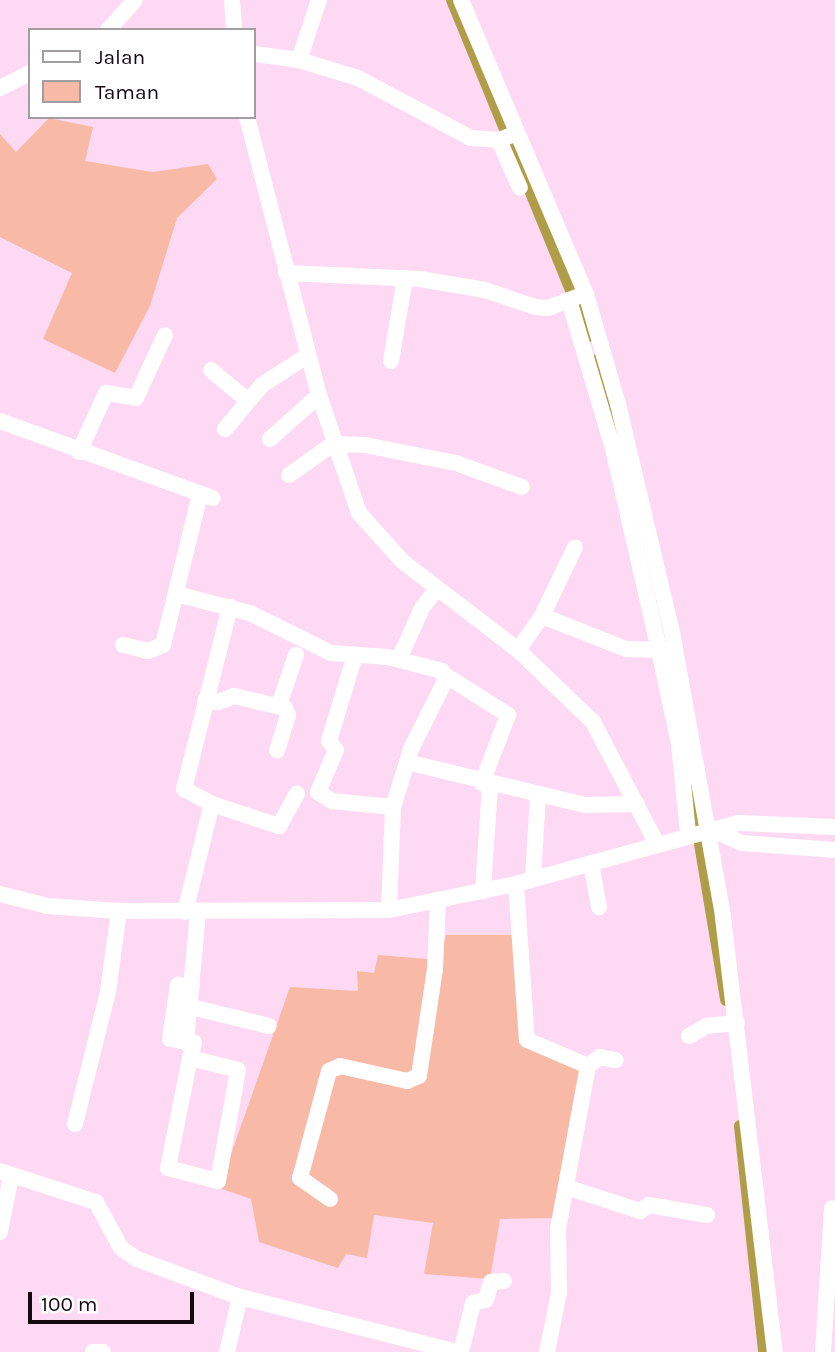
<!DOCTYPE html>
<style>
body{margin:0}
#map{position:relative;width:835px;height:1352px;overflow:hidden;background:#fed9f3;font-family:Karla,sans-serif}
div>[style]{position:absolute}
.green>*{inset:0;background:#f8baa7}
.canal>*{height:12px;margin:-6px;padding:0 6px;transform-origin:6px;border-radius:6px;background:#b09d48}
.minor>*{height:16px;margin:-8px;padding:0 8px;transform-origin:8px;border-radius:8px;background:#fff}
span{translate:-50% -50%;white-space:nowrap;text-align:center;line-height:1.15;-webkit-text-stroke:5px #fff;paint-order:stroke}
.legend{position:absolute;left:28px;top:28px;width:228px;height:91px;box-sizing:border-box;background:#fff;border:2px solid #a19da0;margin:0;padding:9px 12px;list-style:none;font-size:21px;color:#150911}
.legend li{display:flex;align-items:center;gap:14px;height:35px}
.legend b{width:35px;border:2px solid #a19da0}
.scale{position:absolute;left:28px;top:1292px;width:166px;height:32px;box-sizing:border-box;border:4px solid #150911;border-top:0;padding-left:9px;font-size:21px;line-height:24px;white-space:nowrap;color:#150911;-webkit-text-stroke:5px #fff;paint-order:stroke}
</style>
<div id="map">
<div class="green">
<i style="clip-path:polygon(49px 118px,93px 127px,85px 161px,153px 172px,208px 164px,217px 179px,177px 218px,150px 306px,115px 373px,43px 339px,72px 273px,0 237px,0 134px,16px 152px)"></i>
<i style="clip-path:polygon(446px 935px,519px 935px,519px 1037px,585px 1057px,557px 1218px,500px 1219px,490px 1279px,424px 1274px,433px 1223px,374px 1215px,367px 1258px,346px 1254px,338px 1268px,259px 1242px,251px 1199px,219px 1188px,290px 987px,358px 991px,357px 971px,374px 973px,378px 955px,439px 960px)"></i>
</div>
<div class="canal">
<i style="left:452px;top:0;width:363px;rotate:67.7deg"></i>
<i style="left:597px;top:360px;width:73px;rotate:74.1deg"></i>
<i style="left:691px;top:790px;width:213px;rotate:80.5deg"></i>
<i style="left:740px;top:1126px;width:227px;rotate:83.9deg"></i>
</div>
<div class="minor">
<i style="left:232px;top:0;width:30px;rotate:86deg"></i>
<i style="left:461px;top:0;width:319px;rotate:67deg"></i>
<i style="left:586px;top:294px;width:115px;rotate:73.8deg"></i>
<i style="left:618px;top:404px;width:234px;rotate:76.7deg"></i>
<i style="left:672px;top:632px;width:281px;rotate:79.8deg"></i>
<i style="left:722px;top:909px;width:446px;rotate:83.2deg"></i>
<i style="left:108px;top:30px;width:40px;rotate:-48deg"></i>
<i style="left:254px;top:54px;width:45px;rotate:7.6deg"></i>
<i style="left:299px;top:60px;width:62px;rotate:17deg"></i>
<i style="left:358px;top:78px;width:128px;rotate:28deg"></i>
<i style="left:471px;top:138px;width:28px;rotate:4deg"></i>
<i style="left:499px;top:140px;width:17px;rotate:-21deg"></i>
<i style="left:299px;top:60px;width:63px;rotate:-71.6deg"></i>
<i style="left:0;top:88px;width:34px;rotate:-27deg"></i>
<i style="left:247px;top:117px;width:287px;rotate:75.5deg"></i>
<i style="left:319px;top:395px;width:125px;rotate:71.3deg"></i>
<i style="left:359px;top:513px;width:64px;rotate:48.1deg"></i>
<i style="left:402px;top:561px;width:146px;rotate:37.5deg"></i>
<i style="left:518px;top:650px;width:104px;rotate:43.8deg"></i>
<i style="left:593px;top:722px;width:136px;rotate:62.3deg"></i>
<i style="left:499px;top:140px;width:52px;rotate:66.4deg"></i>
<i style="left:286px;top:273px;width:134px;rotate:2.6deg"></i>
<i style="left:420px;top:279px;width:66px;rotate:9.6deg"></i>
<i style="left:485px;top:290px;width:53px;rotate:18.8deg"></i>
<i style="left:535px;top:307px;width:13px;rotate:4deg"></i>
<i style="left:548px;top:308px;width:31px;rotate:-21deg"></i>
<i style="left:569px;top:300px;width:155px;rotate:73.5deg"></i>
<i style="left:613px;top:449px;width:197px;rotate:77.1deg"></i>
<i style="left:657px;top:641px;width:105px;rotate:77.9deg"></i>
<i style="left:679px;top:744px;width:89px;rotate:84.2deg"></i>
<i style="left:391px;top:361px;width:84px;rotate:-80.4deg"></i>
<i style="left:211px;top:370px;width:47px;rotate:39.8deg"></i>
<i style="left:0;top:421px;width:226px;rotate:19.9deg"></i>
<i style="left:225px;top:429px;width:57px;rotate:-49.9deg"></i>
<i style="left:262px;top:385px;width:55px;rotate:-33.1deg"></i>
<i style="left:270px;top:439px;width:66px;rotate:-41.9deg"></i>
<i style="left:79px;top:452px;width:65px;rotate:-65.4deg"></i>
<i style="left:106px;top:393px;width:30px;rotate:9deg"></i>
<i style="left:136px;top:398px;width:69px;rotate:-65.3deg"></i>
<i style="left:289px;top:475px;width:54px;rotate:-35.2deg"></i>
<i style="left:333px;top:444px;width:32px;rotate:2deg"></i>
<i style="left:365px;top:445px;width:93px;rotate:11.2deg"></i>
<i style="left:456px;top:463px;width:70px;rotate:20deg"></i>
<i style="left:176px;top:594px;width:76px;rotate:14.4deg"></i>
<i style="left:250px;top:613px;width:90px;rotate:26.3deg"></i>
<i style="left:331px;top:653px;width:57px;rotate:4deg"></i>
<i style="left:388px;top:657px;width:56px;rotate:14.5deg"></i>
<i style="left:442px;top:671px;width:10px;rotate:73deg"></i>
<i style="left:445px;top:681px;width:76px;rotate:116.6deg"></i>
<i style="left:411px;top:749px;width:61px;rotate:107.2deg"></i>
<i style="left:393px;top:807px;width:103px;rotate:92.2deg"></i>
<i style="left:230px;top:607px;width:188px;rotate:104.2deg"></i>
<i style="left:184px;top:789px;width:32px;rotate:28deg"></i>
<i style="left:212px;top:804px;width:71px;rotate:18.2deg"></i>
<i style="left:279px;top:826px;width:37px;rotate:-61deg"></i>
<i style="left:542px;top:616px;width:90px;rotate:21.4deg"></i>
<i style="left:626px;top:649px;width:40px;rotate:1.4deg"></i>
<i style="left:123px;top:645px;width:26px;rotate:13deg"></i>
<i style="left:148px;top:651px;width:16px;rotate:-22deg"></i>
<i style="left:163px;top:645px;width:155px;rotate:-76.2deg"></i>
<i style="left:518px;top:650px;width:42px;rotate:-54.8deg"></i>
<i style="left:542px;top:616px;width:76px;rotate:-64.4deg"></i>
<i style="left:355px;top:655px;width:90px;rotate:106.8deg"></i>
<i style="left:329px;top:741px;width:11px;rotate:52deg"></i>
<i style="left:336px;top:750px;width:46px;rotate:113.2deg"></i>
<i style="left:318px;top:792px;width:17px;rotate:33deg"></i>
<i style="left:332px;top:801px;width:61px;rotate:5.6deg"></i>
<i style="left:399px;top:659px;width:56px;rotate:-65.7deg"></i>
<i style="left:422px;top:608px;width:23px;rotate:-52deg"></i>
<i style="left:445px;top:675px;width:75px;rotate:32.4deg"></i>
<i style="left:508px;top:715px;width:73px;rotate:110.9deg"></i>
<i style="left:205px;top:701px;width:13px;rotate:4deg"></i>
<i style="left:218px;top:702px;width:17px;rotate:-21deg"></i>
<i style="left:234px;top:696px;width:52px;rotate:13.2deg"></i>
<i style="left:285px;top:708px;width:8px;rotate:67deg"></i>
<i style="left:288px;top:715px;width:37px;rotate:107deg"></i>
<i style="left:279px;top:705px;width:53px;rotate:-71.2deg"></i>
<i style="left:407px;top:762px;width:183px;rotate:13.6deg"></i>
<i style="left:585px;top:805px;width:52px;rotate:-1.1deg"></i>
<i style="left:717px;top:832px;width:27px;rotate:24deg"></i>
<i style="left:742px;top:843px;width:93px;rotate:4.3deg"></i>
<i style="left:591px;top:863px;width:45px;rotate:79.7deg"></i>
<i style="left:533px;top:879px;width:84px;rotate:-86.6deg"></i>
<i style="left:516px;top:884px;width:156px;rotate:86deg"></i>
<i style="left:527px;top:1040px;width:66px;rotate:23.1deg"></i>
<i style="left:483px;top:891px;width:106px;rotate:-86.2deg"></i>
<i style="left:0;top:894px;width:49px;rotate:14.3deg"></i>
<i style="left:47px;top:906px;width:72px;rotate:4deg"></i>
<i style="left:119px;top:911px;width:270px;rotate:-0.2deg"></i>
<i style="left:389px;top:910px;width:130px;rotate:-11.6deg"></i>
<i style="left:516px;top:884px;width:230px;rotate:-15.4deg"></i>
<i style="left:738px;top:823px;width:97px;rotate:2.4deg"></i>
<i style="left:185px;top:912px;width:111px;rotate:-76deg"></i>
<i style="left:191px;top:1007px;width:80px;rotate:13.7deg"></i>
<i style="left:689px;top:1036px;width:20px;rotate:-30deg"></i>
<i style="left:706px;top:1026px;width:31px;rotate:-6deg"></i>
<i style="left:186px;top:1042px;width:16px;rotate:-169deg"></i>
<i style="left:170px;top:1039px;width:55px;rotate:-81.6deg"></i>
<i style="left:178px;top:985px;width:14px;rotate:8deg"></i>
<i style="left:190px;top:1058px;width:49px;rotate:14deg"></i>
<i style="left:238px;top:1070px;width:113px;rotate:100.2deg"></i>
<i style="left:218px;top:1181px;width:52px;rotate:-165.4deg"></i>
<i style="left:168px;top:1168px;width:112px;rotate:-78.7deg"></i>
<i style="left:190px;top:1058px;width:16px;rotate:-75deg"></i>
<i style="left:194px;top:1043px;width:8px;rotate:-173deg"></i>
<i style="left:186px;top:1042px;width:130px;rotate:-84.7deg"></i>
<i style="left:75px;top:1124px;width:136px;rotate:-76deg"></i>
<i style="left:108px;top:992px;width:82px;rotate:-82.3deg"></i>
<i style="left:0;top:1171px;width:101px;rotate:17.9deg"></i>
<i style="left:96px;top:1202px;width:52px;rotate:61.5deg"></i>
<i style="left:121px;top:1248px;width:19px;rotate:35deg"></i>
<i style="left:137px;top:1259px;width:110px;rotate:20.3deg"></i>
<i style="left:240px;top:1297px;width:224px;rotate:14.2deg"></i>
<i style="left:566px;top:1187px;width:78px;rotate:18deg"></i>
<i style="left:640px;top:1211px;width:11px;rotate:-34deg"></i>
<i style="left:649px;top:1205px;width:59px;rotate:9.8deg"></i>
<i style="left:330px;top:1199px;width:37px;rotate:-145deg"></i>
<i style="left:300px;top:1178px;width:111px;rotate:-74.8deg"></i>
<i style="left:329px;top:1071px;width:12px;rotate:-24deg"></i>
<i style="left:340px;top:1066px;width:69px;rotate:12.6deg"></i>
<i style="left:407px;top:1081px;width:13px;rotate:-23deg"></i>
<i style="left:419px;top:1076px;width:108px;rotate:-81.5deg"></i>
<i style="left:435px;top:969px;width:69px;rotate:-87.5deg"></i>
<i style="left:0;top:1232px;width:57px;rotate:-78.9deg"></i>
<i style="left:93px;top:1352px;width:10px"></i>
<i style="left:227px;top:1352px;width:57px;rotate:-76.7deg"></i>
<i style="left:461px;top:1352px;width:50px;rotate:-76.2deg"></i>
<i style="left:473px;top:1303px;width:13px;rotate:-13deg"></i>
<i style="left:486px;top:1300px;width:19px;rotate:-74deg"></i>
<i style="left:491px;top:1282px;width:13px;rotate:-4deg"></i>
<i style="left:547px;top:1352px;width:60px;rotate:-78.5deg"></i>
<i style="left:559px;top:1293px;width:64px;rotate:-90.9deg"></i>
<i style="left:558px;top:1229px;width:166px;rotate:-79.6deg"></i>
<i style="left:588px;top:1066px;width:15px;rotate:-37deg"></i>
<i style="left:600px;top:1057px;width:16px;rotate:11deg"></i>
<i style="left:823px;top:1352px;width:144px;rotate:-86.4deg"></i>
</div>
<ul class="legend">
<li><b style="height:9px;background:#fff"></b>Jalan</li>
<li><b style="height:19px;background:#f8baa7"></b>Taman</li>
</ul>
<div class="scale">100 m</div>
</div>
